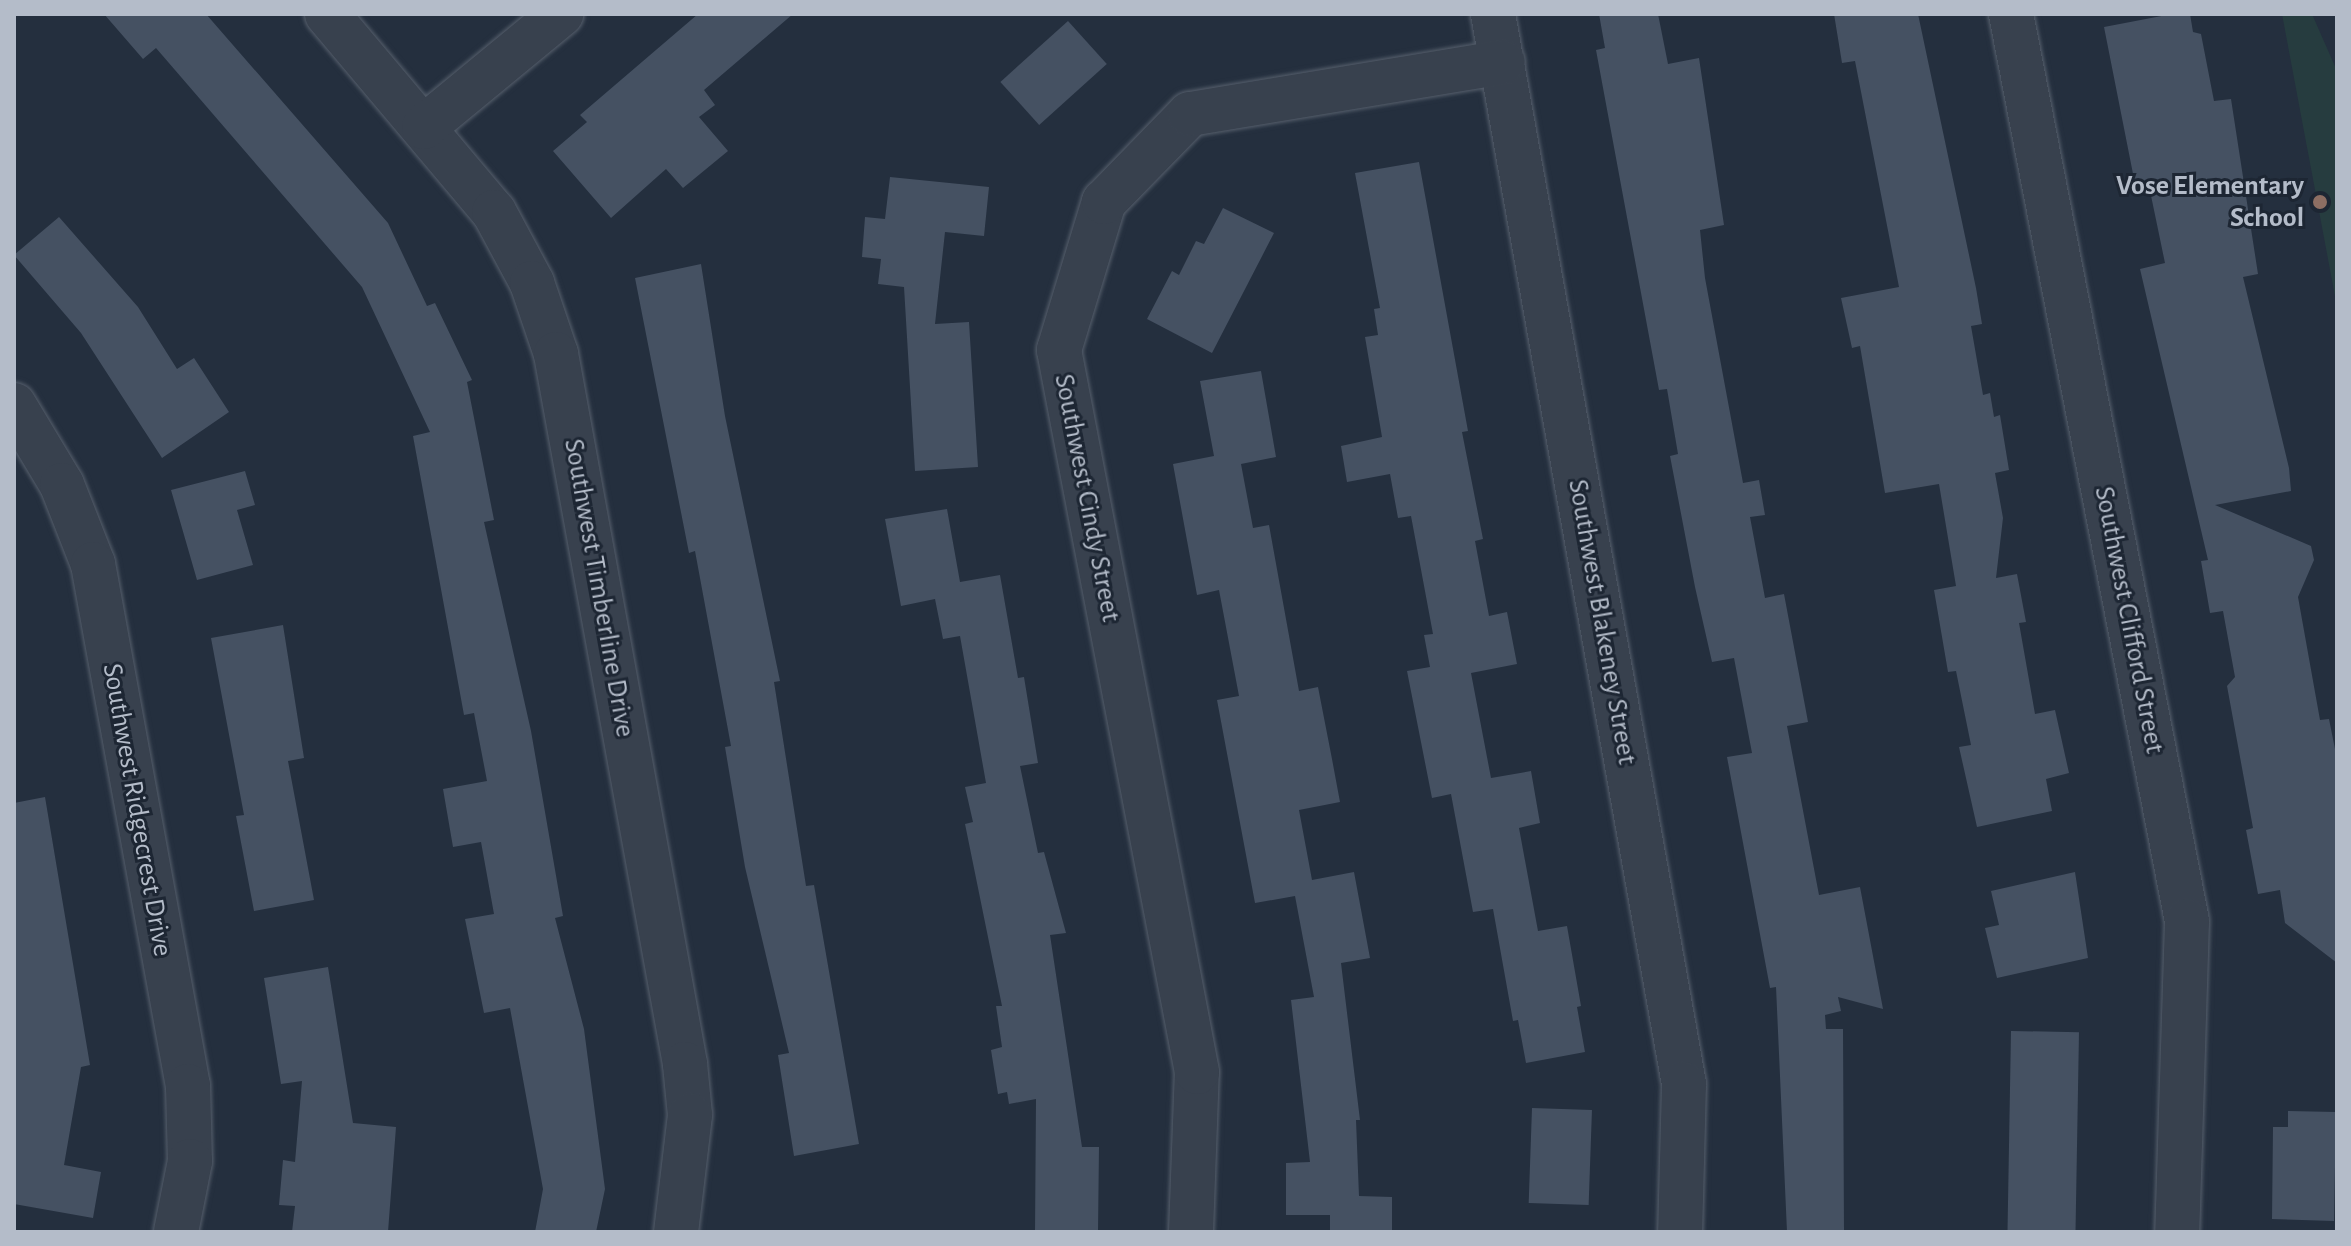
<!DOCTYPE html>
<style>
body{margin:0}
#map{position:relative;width:2351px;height:1246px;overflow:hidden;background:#242f3e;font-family:"Alegreya Sans",sans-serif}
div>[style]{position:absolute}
.green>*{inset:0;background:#263c3f}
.building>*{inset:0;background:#455162;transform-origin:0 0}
.roads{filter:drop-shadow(0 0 2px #565f6c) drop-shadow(0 0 2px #565f6c)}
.street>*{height:44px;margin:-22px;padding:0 22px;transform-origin:22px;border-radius:22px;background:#38414e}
.dots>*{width:22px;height:22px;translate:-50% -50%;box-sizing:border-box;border:4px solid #1d2633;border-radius:50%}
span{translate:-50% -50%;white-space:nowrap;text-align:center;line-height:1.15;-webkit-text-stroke:6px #1d2633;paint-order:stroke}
.poi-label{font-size:28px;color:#b4bcc9;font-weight:700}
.right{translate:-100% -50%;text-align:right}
.street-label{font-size:28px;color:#b4bcc9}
.frame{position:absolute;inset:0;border:16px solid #b4bcc9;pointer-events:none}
</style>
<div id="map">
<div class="green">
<i style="clip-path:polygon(2282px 14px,2312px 14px,2337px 71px,2337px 307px)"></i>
</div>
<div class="building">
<i style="clip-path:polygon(104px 14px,206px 14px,388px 223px,427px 306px,435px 303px,472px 380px,467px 382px,494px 520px,484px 522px,531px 731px,563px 916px,555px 918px,584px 1029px,605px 1189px,596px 1232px,535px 1232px,543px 1189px,510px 1008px,484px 1013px,465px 919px,494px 914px,481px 842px,453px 847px,443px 789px,487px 781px,474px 713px,464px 715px,413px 436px,430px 432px,362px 287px,156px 48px,143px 59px)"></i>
<i style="clip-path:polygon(698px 14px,793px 14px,704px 90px,715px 105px,699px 117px,728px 151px,683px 188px,666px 169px,611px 218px,553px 151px,587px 122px,580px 115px)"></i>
<i style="clip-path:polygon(1599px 14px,1658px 14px,1668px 64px,1699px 58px,1724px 225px,1700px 230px,1705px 278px,1743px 483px,1759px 480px,1765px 515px,1750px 517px,1765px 598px,1784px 594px,1806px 711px,1808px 722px,1787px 726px,1819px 895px,1860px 887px,1883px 1009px,1838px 997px,1841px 1011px,1825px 1015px,1826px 1029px,1843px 1029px,1844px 1232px,1787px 1232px,1776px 987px,1770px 988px,1727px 757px,1752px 753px,1734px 658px,1712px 662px,1695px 587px,1670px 456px,1678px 454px,1667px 389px,1659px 390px,1596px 50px,1605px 48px)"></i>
<i style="clip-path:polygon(1834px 14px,1918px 14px,1976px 288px,1982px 324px,1971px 326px,1983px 395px,1990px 393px,1994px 417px,2000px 415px,2009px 470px,1995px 473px,2003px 518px,1996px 578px,2017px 574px,2026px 622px,2019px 623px,2035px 714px,2055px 710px,2069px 773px,2046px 779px,2052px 811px,1977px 827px,1959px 747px,1971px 745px,1956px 671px,1948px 672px,1934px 590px,1956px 586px,1939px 484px,1885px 493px,1860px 346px,1852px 348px,1841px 298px,1899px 287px,1855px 61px,1842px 63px)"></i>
<i style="clip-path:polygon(2172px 14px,2190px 14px,2193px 32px,2201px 34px,2214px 101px,2231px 99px,2258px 274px,2243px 277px,2289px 468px,2291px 491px,2215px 505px,2311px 546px,2314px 560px,2298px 597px,2320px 720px,2329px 719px,2337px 759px,2337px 963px,2285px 923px,2280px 890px,2258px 894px,2246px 830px,2253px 828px,2227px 686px,2235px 677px,2223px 611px,2210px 613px,2201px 561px,2208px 560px,2140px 269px,2165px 263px,2149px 186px,2136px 189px,2104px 27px)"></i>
<i style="left:1068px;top:21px;width:58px;height:91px;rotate:48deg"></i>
<i style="clip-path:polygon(1419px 162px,1468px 431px,1462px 432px,1483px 539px,1475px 541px,1489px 616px,1507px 612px,1517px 664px,1471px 673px,1491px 778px,1531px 771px,1540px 823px,1519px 828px,1538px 931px,1567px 926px,1581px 1006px,1577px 1007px,1585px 1052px,1526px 1063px,1518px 1020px,1513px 1021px,1493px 909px,1473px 912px,1451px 794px,1432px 798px,1407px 671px,1430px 667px,1424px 635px,1433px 634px,1411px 516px,1398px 518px,1390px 474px,1347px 482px,1341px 446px,1382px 437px,1365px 337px,1378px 335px,1374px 309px,1380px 308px,1355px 173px)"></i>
<i style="clip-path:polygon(890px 177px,989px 187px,984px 236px,945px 232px,935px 324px,969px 322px,978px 467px,915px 471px,904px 287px,878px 284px,881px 259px,862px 257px,865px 217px,885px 219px)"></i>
<i style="clip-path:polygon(1223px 208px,1274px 233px,1212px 353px,1147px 319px,1172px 271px,1179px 275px,1196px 241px,1204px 244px)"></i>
<i style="clip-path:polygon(59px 217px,138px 307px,177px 369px,194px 358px,229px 412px,162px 458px,81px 333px,14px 255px)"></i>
<i style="clip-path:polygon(701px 264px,725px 416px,780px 681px,774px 682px,806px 886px,814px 885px,859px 1144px,794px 1156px,778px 1055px,789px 1053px,745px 867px,725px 747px,731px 746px,695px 551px,689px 553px,635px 278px)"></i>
<i style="clip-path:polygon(1261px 371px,1276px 457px,1241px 464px,1253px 528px,1269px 525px,1299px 691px,1318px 687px,1332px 759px,1340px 802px,1299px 810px,1312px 880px,1354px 872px,1370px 958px,1341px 963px,1360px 1120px,1356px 1120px,1359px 1196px,1392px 1197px,1392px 1232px,1330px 1232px,1330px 1215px,1286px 1215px,1286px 1163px,1310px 1162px,1291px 1000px,1314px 997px,1295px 896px,1255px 903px,1217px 700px,1239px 696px,1219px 590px,1197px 595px,1173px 464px,1214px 456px,1200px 381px)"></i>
<i style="clip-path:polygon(245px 471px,255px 505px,237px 510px,253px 565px,197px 580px,171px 490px)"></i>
<i style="clip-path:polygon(947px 509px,960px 582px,1000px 575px,1018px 678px,1024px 677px,1038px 763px,1020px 766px,1038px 853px,1044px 852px,1066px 933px,1050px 935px,1082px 1147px,1099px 1147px,1098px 1232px,1035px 1232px,1036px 1099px,1009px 1104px,1007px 1092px,998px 1094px,991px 1050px,1002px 1047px,996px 1006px,1002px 1006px,965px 824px,973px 822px,965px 787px,986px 783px,960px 636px,943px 639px,935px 599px,901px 606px,885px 519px)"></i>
<i style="clip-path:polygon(283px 625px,304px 758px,288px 761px,314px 900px,254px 911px,236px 816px,244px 815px,211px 638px)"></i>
<i style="clip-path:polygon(45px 797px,90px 1065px,81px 1067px,64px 1165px,101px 1172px,93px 1218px,14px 1204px,14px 803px)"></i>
<i style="clip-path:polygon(2075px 872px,2088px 958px,1997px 978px,1985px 928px,1999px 925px,1991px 891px)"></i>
<i style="clip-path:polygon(328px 967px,353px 1123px,396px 1127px,388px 1232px,292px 1232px,295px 1206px,279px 1205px,283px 1160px,295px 1162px,302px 1081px,281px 1084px,264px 978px)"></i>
<i style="left:2011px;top:1031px;width:68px;height:201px;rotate:1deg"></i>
<i style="left:1532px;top:1108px;width:60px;height:95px;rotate:2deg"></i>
<i style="clip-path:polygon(2288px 1111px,2336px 1112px,2334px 1221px,2272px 1219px,2273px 1127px,2288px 1127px)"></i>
</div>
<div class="roads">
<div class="street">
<i style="left:327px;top:14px;width:259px;rotate:49.9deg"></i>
<i style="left:494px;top:212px;width:81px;rotate:61.8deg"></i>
<i style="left:532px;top:283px;width:75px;rotate:71.3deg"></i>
<i style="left:556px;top:354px;width:722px;rotate:79.7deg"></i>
<i style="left:685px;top:1064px;width:51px;rotate:84.4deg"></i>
<i style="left:690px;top:1115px;width:118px;rotate:96.8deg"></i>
<i style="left:1493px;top:14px;width:1087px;rotate:79.88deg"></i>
<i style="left:1684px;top:1084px;width:148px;rotate:91.5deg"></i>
<i style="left:2011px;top:14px;width:924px;rotate:79.02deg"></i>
<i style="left:2187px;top:921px;width:311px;rotate:91.8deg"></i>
<i style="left:424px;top:127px;width:178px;rotate:-39.5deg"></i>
<i style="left:14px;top:405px;width:93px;rotate:59deg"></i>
<i style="left:62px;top:485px;width:85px;rotate:68.6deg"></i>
<i style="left:93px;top:564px;width:531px;rotate:79.69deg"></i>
<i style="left:188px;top:1086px;width:75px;rotate:88.5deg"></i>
<i style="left:190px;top:1161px;width:72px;rotate:101.2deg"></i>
<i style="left:1191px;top:1232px;width:160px;rotate:-87.9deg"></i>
<i style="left:1197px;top:1072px;width:735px;rotate:-100.82deg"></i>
<i style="left:1059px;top:350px;width:155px;rotate:-73.1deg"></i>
<i style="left:1104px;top:202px;width:123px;rotate:-45.7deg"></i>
<i style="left:1190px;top:114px;width:317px;rotate:-9.4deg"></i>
</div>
</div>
<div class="dots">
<i style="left:2320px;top:202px;background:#8d6e63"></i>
</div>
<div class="poi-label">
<span class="right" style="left:2304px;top:202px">Vose Elementary<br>School</span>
</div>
<div class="street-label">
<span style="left:1087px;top:498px;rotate:79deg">Southwest Cindy Street</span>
<span style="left:599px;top:588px;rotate:80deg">Southwest Timberline Drive</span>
<span style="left:2129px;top:620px;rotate:79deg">Southwest Clifford Street</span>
<span style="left:1602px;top:622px;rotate:80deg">Southwest Blakeney Street</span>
<span style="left:137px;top:810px;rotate:80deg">Southwest Ridgecrest Drive</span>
</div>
<div class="frame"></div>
</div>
